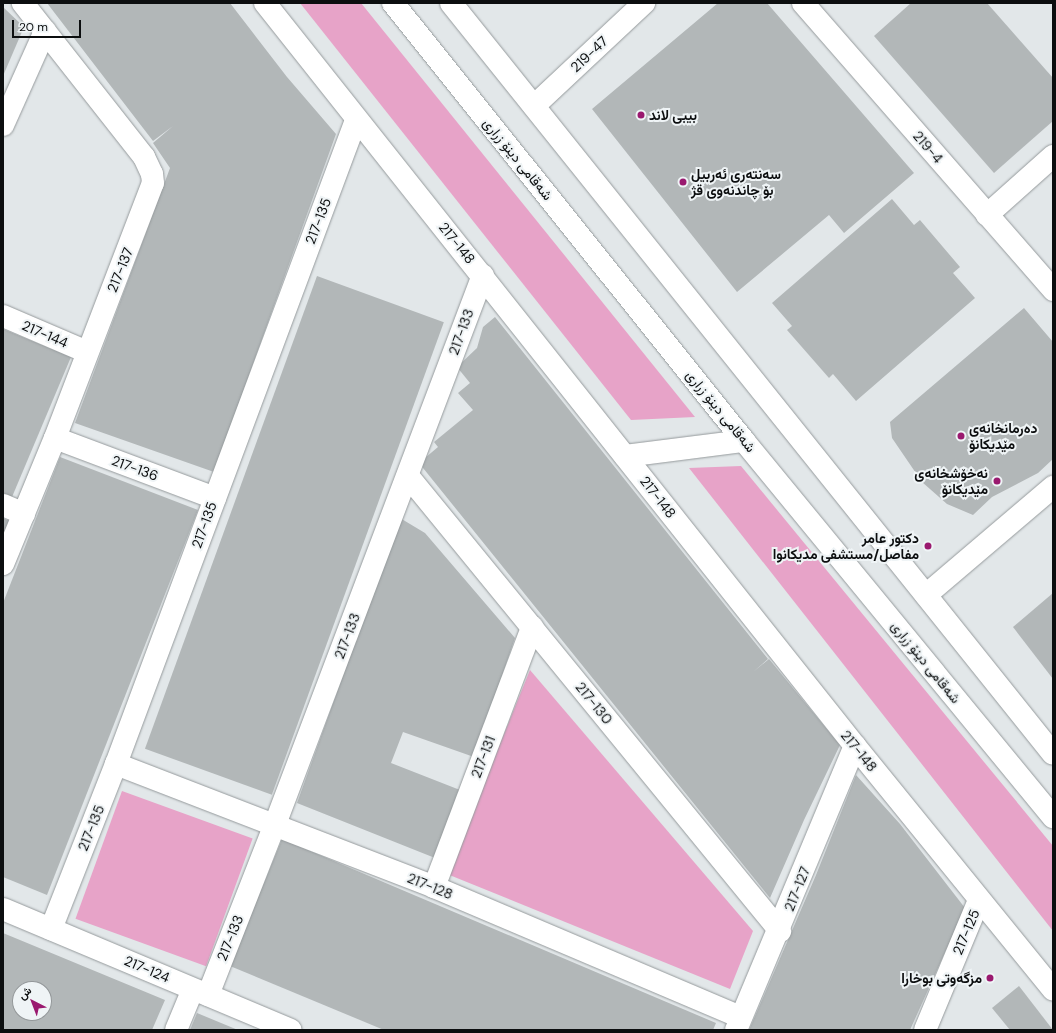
<!DOCTYPE html>
<meta charset="utf-8">
<style>
body{margin:0}
#map{position:relative;width:1056px;height:1033px;overflow:hidden;background:#e2e7e9;font-family:"DM Sans",Vazirmatn,sans-serif}
div>[style]{position:absolute}
.green>*{inset:0;background:#e7a3c8;transform-origin:0 0}
.building>*{inset:0;background:#b2b7b8;transform-origin:0 0}
.roads{filter:drop-shadow(0 0 1px #959a9c) drop-shadow(0 0 1px #959a9c)}
.minor>*{height:22px;margin:-11px;padding:0 11px;transform-origin:11px;border-radius:11px;background:#fff}
.major>*{height:22px;margin:-11px;padding:0 11px;transform-origin:11px;border-radius:11px;background:#fff}
.dots>*{width:11px;height:11px;translate:-50% -50%;box-sizing:border-box;border:2px solid #eff4f6;border-radius:50%}
span{translate:-50% -50%;white-space:nowrap;text-align:center;line-height:1.15;-webkit-text-stroke:4px #eff4f6;paint-order:stroke}
.street-label{font-size:14px;color:#0c0e0f}
.poi-label{font-size:14px;color:#0c0e0f;font-weight:700}
.left{translate:0 -50%;text-align:left}
.right{translate:-100% -50%;text-align:right}
.frame{position:absolute;inset:0;border:4px solid #0c0e0f;pointer-events:none}
.north{position:absolute;left:12px;top:981px;width:40px;height:40px;box-sizing:border-box;background:#eff4f6;border:1px solid #94989a;border-radius:50%;rotate:318deg;font-size:11px;font-weight:700;line-height:16px;text-align:center;color:#0c0e0f}
.north::after{content:'';display:block;margin:auto;width:14px;height:18px;background:#9a196f;clip-path:polygon(50% 0,100% 100%,50% 72%,0 100%)}
.scale{position:absolute;left:12px;top:20px;width:69px;height:18px;box-sizing:border-box;border:2px solid #0c0e0f;border-top:0;padding-left:5px;font-size:12px;line-height:14px;white-space:nowrap;color:#0c0e0f;-webkit-text-stroke:3px #eff4f6;paint-order:stroke}
</style>
<div id="map">
<div class="green">
<i style="clip-path:polygon(300px 3px,361px 3px,695px 417px,631px 420px)"></i>
<i style="clip-path:polygon(741px 466px,1053px 846px,1053px 931px,689px 468px)"></i>
<i style="clip-path:polygon(530px 670px,753px 931px,730px 989px,447px 874px)"></i>
<i style="left:122px;top:791px;width:139px;height:136px;rotate:20deg"></i>
</div>
<div class="building">
<i style="clip-path:polygon(47px 3px,230px 3px,287px 77px,336px 134px,214px 472px,75px 423px,170px 168px,153px 143px,173px 126px,153px 141px)"></i>
<i style="clip-path:polygon(718px 3px,767px 3px,914px 173px,844px 233px,829px 215px,737px 292px,592px 109px)"></i>
<i style="clip-path:polygon(911px 3px,987px 3px,1053px 78px,1053px 121px,994px 173px,874px 36px)"></i>
<i style="clip-path:polygon(3px 7px,24px 27px,3px 76px)"></i>
<i style="clip-path:polygon(892px 199px,914px 225px,920px 220px,960px 267px,953px 273px,975px 298px,856px 401px,833px 374px,829px 378px,787px 330px,792px 326px,772px 303px)"></i>
<i style="left:317px;top:276px;width:135px;height:503px;rotate:20deg"></i>
<i style="clip-path:polygon(1024px 308px,1053px 342px,1053px 459px,1038px 473px,992px 497px,973px 515px,947px 504px,922px 482px,892px 438px,890px 422px)"></i>
<i style="clip-path:polygon(495px 317px,768px 659px,753px 672px,769px 659px,840px 745px,804px 820px,770px 898px,419px 463px,438px 447px,434px 442px,473px 410px,458px 393px,470px 383px,457px 367px,477px 348px,483px 327px)"></i>
<i style="clip-path:polygon(3px 329px,71px 357px,12px 497px,3px 493px)"></i>
<i style="clip-path:polygon(60px 457px,198px 510px,47px 895px,3px 877px,3px 603px)"></i>
<i style="clip-path:polygon(3px 518px,9px 521px,3px 535px)"></i>
<i style="clip-path:polygon(400px 518px,425px 533px,515px 638px,474px 757px,403px 732px,391px 763px,460px 790px,435px 858px,297px 803px)"></i>
<i style="clip-path:polygon(1053px 593px,1053px 679px,1013px 627px)"></i>
<i style="clip-path:polygon(856px 775px,900px 824px,965px 908px,910px 1030px,749px 1030px,816px 875px)"></i>
<i style="clip-path:polygon(282px 839px,716px 1023px,713px 1030px,384px 1030px,230px 966px)"></i>
<i style="clip-path:polygon(evenodd,3px 933px,165px 1000px,152px 1030px,3px 1030px,3px 933px,20px 989px,44px 989px,44px 1013px,20px 1013px,20px 989px)"></i>
<i style="clip-path:polygon(1019px 986px,1053px 1030px,1010px 1030px,992px 1008px)"></i>
<i style="clip-path:polygon(197px 1013px,238px 1030px,190px 1030px)"></i>
</div>
<div class="roads">
<div class="minor">
<i style="left:265px;top:3px;width:949px;rotate:51.55deg"></i>
<i style="left:855px;top:746px;width:314px;rotate:50.9deg"></i>
<i style="left:803px;top:3px;width:381px;rotate:48.9deg"></i>
<i style="left:534px;top:106px;width:151px;rotate:-43.1deg"></i>
<i style="left:3px;top:125px;width:103px;rotate:-65.9deg"></i>
<i style="left:987px;top:215px;width:89px;rotate:-41.8deg"></i>
<i style="left:3px;top:316px;width:91px;rotate:23.2deg"></i>
<i style="left:55px;top:438px;width:171px;rotate:20.6deg"></i>
<i style="left:408px;top:476px;width:588px;rotate:50.73deg"></i>
<i style="left:3px;top:505px;width:23px;rotate:23deg"></i>
<i style="left:3px;top:564px;width:136px;rotate:-67.6deg"></i>
<i style="left:55px;top:438px;width:273px;rotate:-69deg"></i>
<i style="left:153px;top:183px;width:9px;rotate:-96deg"></i>
<i style="left:152px;top:174px;width:19px;rotate:-115deg"></i>
<i style="left:144px;top:157px;width:196px;rotate:-128.2deg"></i>
<i style="left:926px;top:595px;width:167px;rotate:-40.4deg"></i>
<i style="left:116px;top:764px;width:341px;rotate:21.1deg"></i>
<i style="left:434px;top:887px;width:333px;rotate:23deg"></i>
<i style="left:434px;top:887px;width:278px;rotate:-69.3deg"></i>
<i style="left:3px;top:909px;width:312px;rotate:22.8deg"></i>
<i style="left:51px;top:929px;width:177px;rotate:-68.5deg"></i>
<i style="left:116px;top:764px;width:687px;rotate:-69.56deg"></i>
<i style="left:208px;top:995px;width:180px;rotate:-68.6deg"></i>
<i style="left:274px;top:827px;width:590px;rotate:-69.26deg"></i>
<i style="left:176px;top:1030px;width:44px;rotate:-67.5deg"></i>
<i style="left:736px;top:1030px;width:308px;rotate:-67.3deg"></i>
<i style="left:925px;top:1030px;width:141px;rotate:-67.4deg"></i>
</div>
<div class="major">
<i style="left:393px;top:3px;width:561px;rotate:51.29deg"></i>
<i style="left:744px;top:441px;width:487px;rotate:50.6deg"></i>
<i style="left:451px;top:3px;width:962px;rotate:51.28deg"></i>
<i style="left:625px;top:456px;width:120px;rotate:-7.2deg"></i>
</div>
</div>
<div class="dots">
<i style="left:641px;top:115px;background:#9a196f"></i>
<i style="left:683px;top:182px;background:#9a196f"></i>
<i style="left:961px;top:436px;background:#9a196f"></i>
<i style="left:997px;top:481px;background:#9a196f"></i>
<i style="left:928px;top:546px;background:#9a196f"></i>
<i style="left:990px;top:978px;background:#9a196f"></i>
</div>
<div class="street-label">
<span style="left:589px;top:54px;rotate:-43deg">219-47</span>
<span style="left:928px;top:147px;rotate:49deg">219-4</span>
<span style="left:518px;top:159px;rotate:51deg">شەقامی دینۆ زراری</span>
<span style="left:318px;top:221px;rotate:-69deg">217-135</span>
<span style="left:457px;top:243px;rotate:51deg">217-148</span>
<span style="left:120px;top:270px;rotate:-68deg">217-137</span>
<span style="left:461px;top:332px;rotate:-70deg">217-133</span>
<span style="left:45px;top:334px;rotate:23deg">217-144</span>
<span style="left:721px;top:411px;rotate:51deg">شەقامی دینۆ زراری</span>
<span style="left:135px;top:468px;rotate:20deg">217-136</span>
<span style="left:658px;top:497px;rotate:52deg">217-148</span>
<span style="left:204px;top:525px;rotate:-70deg">217-135</span>
<span style="left:347px;top:636px;rotate:-69deg">217-133</span>
<span style="left:926px;top:662px;rotate:51deg">شەقامی دینۆ زراری</span>
<span style="left:594px;top:703px;rotate:51deg">217-130</span>
<span style="left:859px;top:751px;rotate:51deg">217-148</span>
<span style="left:483px;top:757px;rotate:-69deg">217-131</span>
<span style="left:91px;top:828px;rotate:-68deg">217-135</span>
<span style="left:430px;top:886px;rotate:22deg">217-128</span>
<span style="left:797px;top:889px;rotate:-68deg">217-127</span>
<span style="left:966px;top:932px;rotate:-67deg">217-125</span>
<span style="left:230px;top:938px;rotate:-68deg">217-133</span>
<span style="left:147px;top:969px;rotate:23deg">217-124</span>
</div>
<div class="poi-label">
<span class="left" style="left:649px;top:115px">بيبى لاند</span>
<span class="left" style="left:691px;top:182px">سەنتەری ئەربیل<br>بۆ چاندنەوی قژ</span>
<span class="left" style="left:969px;top:436px">دەرمانخانەی<br>مێدیکانۆ</span>
<span class="right" style="left:988px;top:481px">نەخۆشخانەی<br>مێدیکانۆ</span>
<span class="right" style="left:919px;top:546px">دكتور عامر<br>مفاصل/مستشفى مديكانوا</span>
<span class="right" style="left:982px;top:978px">مزگەوتی بوخارا</span>
</div>
<div class="frame"></div>
<div class="north">ش</div>
<div class="scale">20 m</div>
</div>
